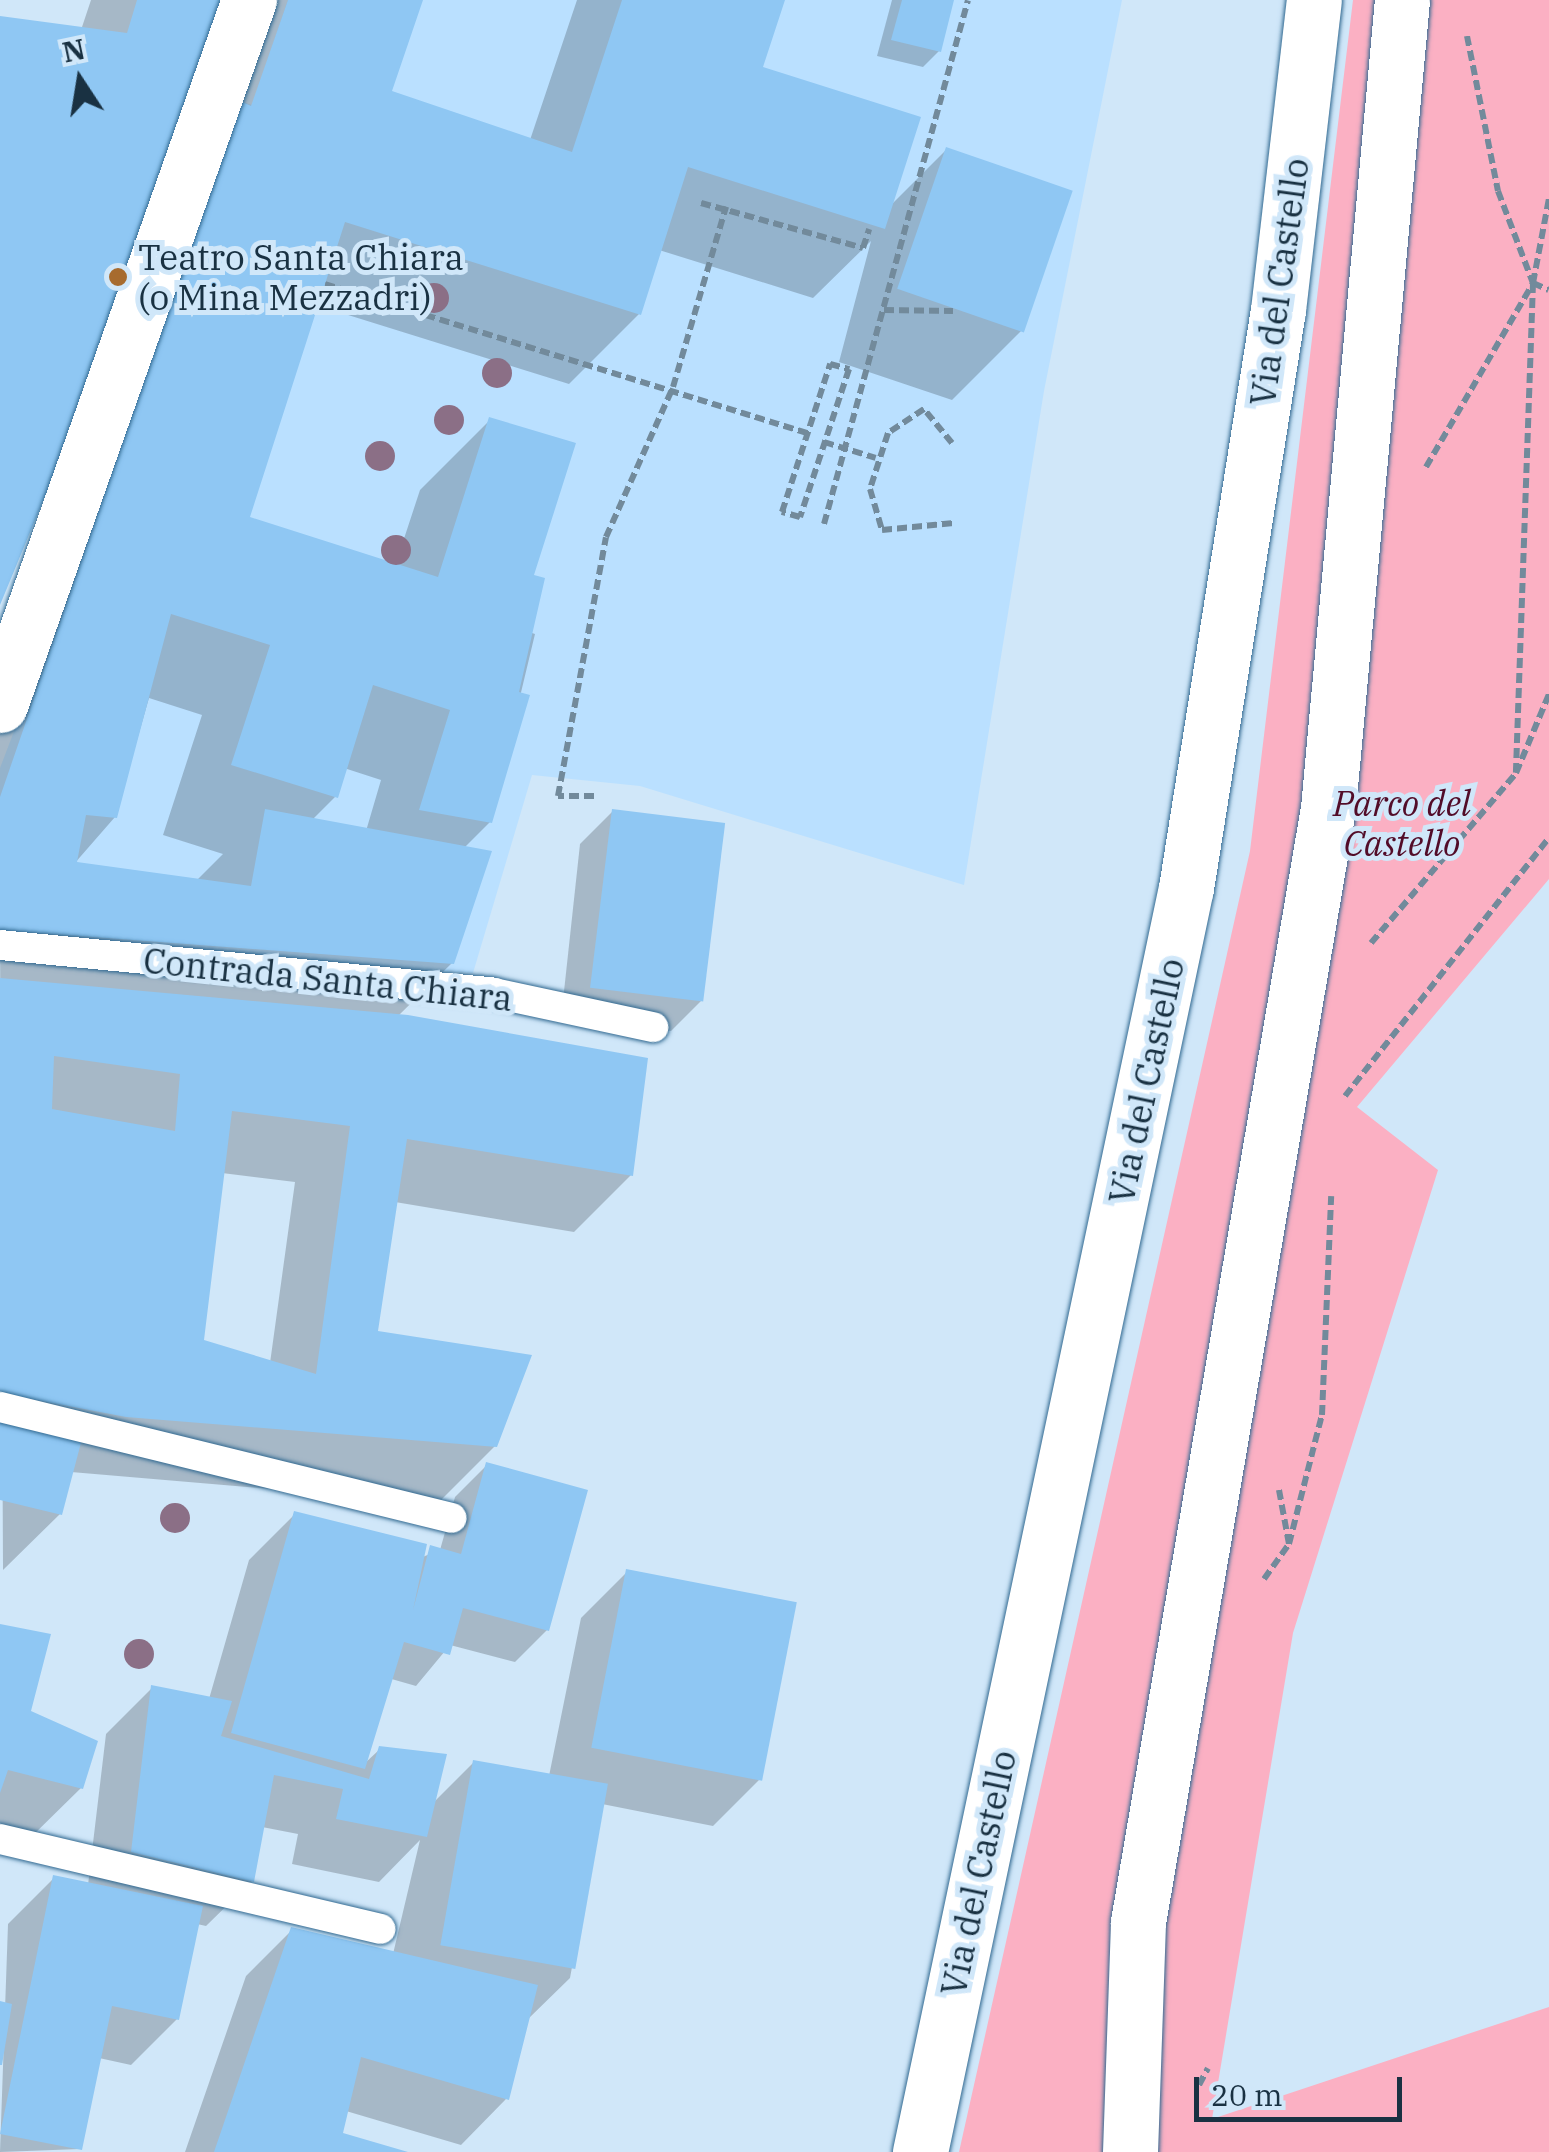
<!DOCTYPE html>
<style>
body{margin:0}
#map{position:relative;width:1549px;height:2152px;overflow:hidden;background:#d0e7f9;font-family:"IBM Plex Serif",serif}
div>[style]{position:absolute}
.built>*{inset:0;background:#bae0ff}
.green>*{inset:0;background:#fbb0c3}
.shadow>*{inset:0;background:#0003}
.building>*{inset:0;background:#8fc7f3;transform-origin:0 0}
.path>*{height:6px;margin-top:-3px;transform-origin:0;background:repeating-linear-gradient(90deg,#728a9b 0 10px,transparent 0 15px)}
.roads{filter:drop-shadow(0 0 2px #316991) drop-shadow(0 0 2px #316991)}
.lane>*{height:30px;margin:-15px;padding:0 15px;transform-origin:15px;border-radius:15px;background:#fff}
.street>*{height:55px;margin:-27.5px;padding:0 27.5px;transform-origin:27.5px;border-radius:27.5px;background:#fff}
.trees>*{width:30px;height:30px;margin:-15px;border-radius:50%;background:#8b6f86}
.dots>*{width:28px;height:28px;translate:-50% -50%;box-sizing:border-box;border:5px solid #d0e7f9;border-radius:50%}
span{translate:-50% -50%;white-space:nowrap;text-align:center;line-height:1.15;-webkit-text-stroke:10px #d0e7f9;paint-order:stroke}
.poi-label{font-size:35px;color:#193142}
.left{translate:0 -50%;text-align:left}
.street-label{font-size:35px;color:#193142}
.park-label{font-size:35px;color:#520c28;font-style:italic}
.north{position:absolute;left:30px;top:30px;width:100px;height:100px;-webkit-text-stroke:8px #d0e7f9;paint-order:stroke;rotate:348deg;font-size:28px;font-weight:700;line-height:40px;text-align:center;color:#193142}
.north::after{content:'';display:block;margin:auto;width:35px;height:45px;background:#193142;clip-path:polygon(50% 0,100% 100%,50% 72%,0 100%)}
.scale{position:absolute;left:1194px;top:2077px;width:208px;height:45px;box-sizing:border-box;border:5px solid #193142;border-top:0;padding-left:12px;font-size:30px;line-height:35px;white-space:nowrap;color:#193142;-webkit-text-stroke:8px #d0e7f9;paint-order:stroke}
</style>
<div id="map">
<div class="built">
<i style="clip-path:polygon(288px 0,1122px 0,1044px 391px,964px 885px,640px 786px,532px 775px,473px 973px,0 942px,0 768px,157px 357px,240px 101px,252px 105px)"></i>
</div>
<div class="green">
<i style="clip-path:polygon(1353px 0,1549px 0,1549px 879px,1357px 1107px,1438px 1170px,1293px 1633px,1212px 2119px,1549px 2007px,1549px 2152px,959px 2152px,1250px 851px)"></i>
</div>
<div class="shadow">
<i style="clip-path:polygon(evenodd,91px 0,420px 0,389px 93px,530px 140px,577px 0,782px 0,760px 69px,890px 206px,946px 150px,1022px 330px,952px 400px,839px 362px,871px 241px,813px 298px,659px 250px,639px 314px,569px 384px,316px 305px,247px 519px,395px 566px,420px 490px,490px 420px,530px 576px,526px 631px,535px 634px,490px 822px,463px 849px,452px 963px,398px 1016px,631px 1175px,574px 1232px,395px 1202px,375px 1334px,495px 1446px,438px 1503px,71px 1472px,60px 1514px,3px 1570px,0 933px,8px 928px,0 928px,0 665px,120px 320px,0 599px,0 18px,81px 30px,91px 0,149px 698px,202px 715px,163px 835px,223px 854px,196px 881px,74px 864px,115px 817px,149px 698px,91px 0,344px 768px,381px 780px,366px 831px,312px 820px,335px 797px,344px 768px,91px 0,222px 1173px,295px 1182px,270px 1363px,201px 1342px,222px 1173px)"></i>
<i style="clip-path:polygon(892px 0,951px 0,939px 51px,923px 67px,877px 56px)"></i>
<i style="clip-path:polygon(612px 812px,703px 999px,671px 1031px,561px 1019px,580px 844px)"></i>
<i style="clip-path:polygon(487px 1465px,547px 1630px,515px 1662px,450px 1645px,416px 1686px,388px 1678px,364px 1764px,380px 1749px,432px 1804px,473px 1763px,549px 1776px,581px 1618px,627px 1572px,759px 1780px,713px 1826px,602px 1804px,570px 1978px,526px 2021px,506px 2099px,461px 2145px,346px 2111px,340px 2135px,403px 2152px,185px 2152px,246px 1976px,292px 1930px,393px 1954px,420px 1840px,379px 1882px,292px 1864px,298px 1834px,262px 1827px,252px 1881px,206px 1926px,197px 1924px,177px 2019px,131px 2065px,99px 2058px,80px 2149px,0 2152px,8px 1924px,54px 1878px,88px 1885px,106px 1734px,152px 1688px,209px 1699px,249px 1560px,295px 1514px,420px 1558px,440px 1550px,455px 1497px)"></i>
<i style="clip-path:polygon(0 1626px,28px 1712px,81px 1788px,24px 1844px,0 1838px)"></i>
</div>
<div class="building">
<i style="clip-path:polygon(137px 0,228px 0,140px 266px,0 605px,0 16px,127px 33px)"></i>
<i style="clip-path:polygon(288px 0,423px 0,392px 91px,572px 152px,622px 0,785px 0,763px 67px,921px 117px,885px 229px,688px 167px,641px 315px,345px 222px,250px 517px,438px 577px,489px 417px,576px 443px,534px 575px,545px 578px,519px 692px,530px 695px,492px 823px,419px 810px,450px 710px,373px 685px,338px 798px,231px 765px,270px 645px,171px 614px,117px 818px,86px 815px,77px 862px,251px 886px,265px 809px,492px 851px,454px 964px,0 930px,0 797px,240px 101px,251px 106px)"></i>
<i style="clip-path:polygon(902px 0,954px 0,941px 52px,891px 40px)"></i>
<i style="left:946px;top:147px;width:134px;height:150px;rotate:19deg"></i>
<i style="left:612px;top:809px;width:114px;height:180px;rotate:7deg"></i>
<i style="clip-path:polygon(evenodd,0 978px,408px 1015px,648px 1058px,633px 1176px,407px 1139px,378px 1331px,532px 1355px,497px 1447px,126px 1417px,0 1393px,0 978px,54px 1056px,180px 1074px,175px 1131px,52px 1109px,54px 1056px,0 978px,232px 1111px,350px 1126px,316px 1374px,204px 1340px,232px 1111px)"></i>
<i style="clip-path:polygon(0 1422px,83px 1435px,62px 1515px,0 1500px)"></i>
<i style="clip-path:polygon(486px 1462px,588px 1490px,549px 1631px,463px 1608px,450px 1655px,404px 1642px,365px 1769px,231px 1733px,294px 1511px,427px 1544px,413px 1610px,430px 1545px,461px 1554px)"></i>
<i style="left:626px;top:1569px;width:174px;height:182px;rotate:11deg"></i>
<i style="clip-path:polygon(0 1624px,51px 1634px,31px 1711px,98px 1741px,83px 1789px,8px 1770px,0 1793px)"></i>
<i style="clip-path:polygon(151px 1685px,232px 1701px,221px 1736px,369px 1779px,379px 1746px,447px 1754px,427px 1837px,336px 1819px,343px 1789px,274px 1775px,254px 1882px,131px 1852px)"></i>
<i style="left:473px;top:1760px;width:137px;height:188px;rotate:10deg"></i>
<i style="clip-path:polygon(53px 1875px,203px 1906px,179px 2020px,112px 2006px,82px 2150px,0 2134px)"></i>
<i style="clip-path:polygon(291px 1927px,538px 1985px,509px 2100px,361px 2057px,343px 2133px,408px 2152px,214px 2152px)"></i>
<i style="clip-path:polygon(0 2001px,12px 2004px,2px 2065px,0 2065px)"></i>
</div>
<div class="path">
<i style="left:1467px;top:36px;width:158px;rotate:78.7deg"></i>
<i style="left:1498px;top:191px;width:98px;rotate:69.2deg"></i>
<i style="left:1533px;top:283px;width:490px;rotate:92deg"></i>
<i style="left:701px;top:203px;width:168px;rotate:15.5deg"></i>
<i style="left:863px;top:248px;width:20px;rotate:-72deg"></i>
<i style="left:1533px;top:283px;width:17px;rotate:24deg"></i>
<i style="left:325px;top:284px;width:505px;rotate:17.18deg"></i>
<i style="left:884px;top:310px;width:69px;rotate:0.8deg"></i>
<i style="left:830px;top:364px;width:20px;rotate:15deg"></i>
<i style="left:849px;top:369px;width:156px;rotate:108.3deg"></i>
<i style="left:800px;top:517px;width:19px;rotate:-164deg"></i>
<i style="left:782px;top:512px;width:156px;rotate:-72deg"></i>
<i style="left:824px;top:442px;width:54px;rotate:17.1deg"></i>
<i style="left:952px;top:443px;width:44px;rotate:-129.5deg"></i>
<i style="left:924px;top:409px;width:43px;rotate:146.3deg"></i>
<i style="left:888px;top:433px;width:59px;rotate:107.8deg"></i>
<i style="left:870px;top:489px;width:43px;rotate:73.7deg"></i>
<i style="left:882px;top:530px;width:72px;rotate:-5.6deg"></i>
<i style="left:1426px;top:467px;width:213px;rotate:-59.8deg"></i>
<i style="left:1533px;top:283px;width:86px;rotate:-79.3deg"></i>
<i style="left:824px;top:524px;width:543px;rotate:-74.63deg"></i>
<i style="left:594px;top:796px;width:36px;rotate:180deg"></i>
<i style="left:558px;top:796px;width:263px;rotate:-79.5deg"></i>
<i style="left:606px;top:537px;width:164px;rotate:-65.9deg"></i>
<i style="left:673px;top:387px;width:188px;rotate:-73.6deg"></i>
<i style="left:1371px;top:943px;width:223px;rotate:-49.5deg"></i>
<i style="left:1516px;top:773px;width:86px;rotate:-67.3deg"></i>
<i style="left:1345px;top:1096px;width:329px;rotate:-51.7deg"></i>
<i style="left:1289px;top:1544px;width:133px;rotate:-75.7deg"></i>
<i style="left:1322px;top:1415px;width:219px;rotate:-87.6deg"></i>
<i style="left:1264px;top:1579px;width:43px;rotate:-54.5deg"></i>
<i style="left:1289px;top:1544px;width:55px;rotate:-100.5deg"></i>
<i style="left:1199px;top:2085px;width:19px;rotate:-62deg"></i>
</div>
<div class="roads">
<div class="lane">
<i style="left:0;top:945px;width:496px;rotate:5.5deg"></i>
<i style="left:494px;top:993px;width:163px;rotate:12.1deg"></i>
<i style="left:0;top:1407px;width:465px;rotate:13.8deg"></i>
<i style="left:0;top:1839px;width:391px;rotate:13.3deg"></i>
</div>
<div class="street">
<i style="left:0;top:705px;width:748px;rotate:-70.55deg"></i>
<i style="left:920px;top:2152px;width:1292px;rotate:-78.12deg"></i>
<i style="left:1186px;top:888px;width:585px;rotate:-80.96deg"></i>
<i style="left:1278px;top:310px;width:312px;rotate:-83.4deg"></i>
<i style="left:1130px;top:2152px;width:230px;rotate:-88deg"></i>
<i style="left:1138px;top:1922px;width:1130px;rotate:-80.32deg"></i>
<i style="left:1328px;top:808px;width:811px;rotate:-84.77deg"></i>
</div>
</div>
<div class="trees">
<i style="left:434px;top:298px"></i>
<i style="left:497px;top:373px"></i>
<i style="left:449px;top:420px"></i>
<i style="left:380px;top:456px"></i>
<i style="left:396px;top:550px"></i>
<i style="left:175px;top:1518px"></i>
<i style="left:139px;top:1654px"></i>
</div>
<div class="dots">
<i style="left:118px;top:277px;background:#a76b2e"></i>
</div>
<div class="poi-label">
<span class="left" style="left:138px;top:277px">Teatro Santa Chiara<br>(o Mina Mezzadri)</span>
</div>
<div class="street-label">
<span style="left:1279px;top:282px;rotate:-82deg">Via del Castello</span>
<span style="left:328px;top:979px;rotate:6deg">Contrada Santa Chiara</span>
<span style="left:1146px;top:1081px;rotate:-78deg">Via del Castello</span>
<span style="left:978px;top:1873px;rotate:-78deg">Via del Castello</span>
</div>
<div class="park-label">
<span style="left:1402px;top:823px">Parco del<br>Castello</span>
</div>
<div class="north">N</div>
<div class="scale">20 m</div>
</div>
